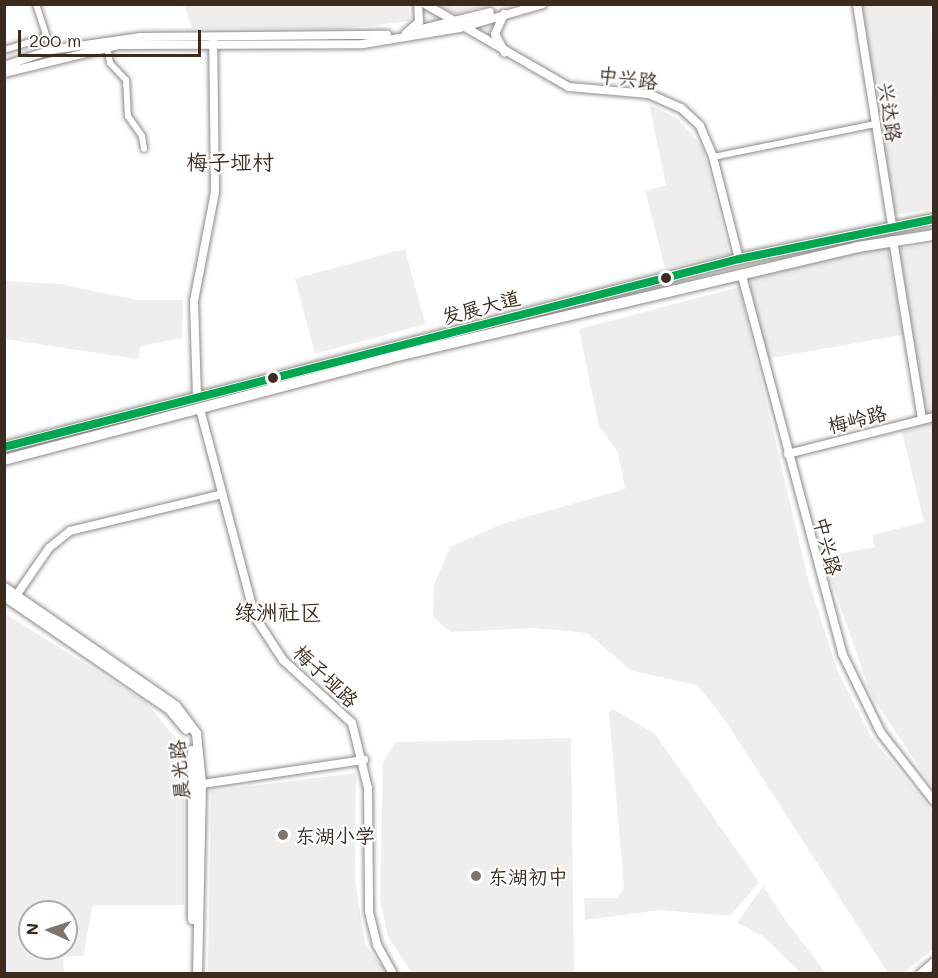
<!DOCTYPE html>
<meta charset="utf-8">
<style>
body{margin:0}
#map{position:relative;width:938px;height:978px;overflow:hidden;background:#fff;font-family:Mali,"LXGW WenKai TC",sans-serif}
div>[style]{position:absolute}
.built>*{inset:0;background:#efeeed;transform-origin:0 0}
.roads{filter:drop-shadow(0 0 2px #8e8b88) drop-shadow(0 0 2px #8e8b88)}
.minor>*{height:6px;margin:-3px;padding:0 3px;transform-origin:3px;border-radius:3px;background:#fff}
.tertiary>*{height:8px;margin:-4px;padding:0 4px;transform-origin:4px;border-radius:4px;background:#fff}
.secondary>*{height:8px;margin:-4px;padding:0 4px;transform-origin:4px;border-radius:4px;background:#fff}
.primary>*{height:9px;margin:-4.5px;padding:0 4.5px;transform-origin:4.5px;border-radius:4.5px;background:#fff}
.trunk>*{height:10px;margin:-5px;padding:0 5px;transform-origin:5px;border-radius:5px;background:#fff}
.bus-1>*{height:8px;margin:-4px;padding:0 4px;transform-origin:4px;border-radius:4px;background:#00a651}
.dots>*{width:16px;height:16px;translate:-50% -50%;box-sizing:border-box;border:3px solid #fff;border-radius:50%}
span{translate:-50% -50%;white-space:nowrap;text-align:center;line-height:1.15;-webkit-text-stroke:4.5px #fff;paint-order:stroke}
.street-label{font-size:20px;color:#3b2a1e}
.poi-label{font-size:20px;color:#3b2a1e}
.left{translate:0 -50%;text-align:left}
.quarter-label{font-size:22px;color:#3b2a1e}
.frame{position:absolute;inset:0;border:6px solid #3b2a1e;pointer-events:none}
.north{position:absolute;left:18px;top:900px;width:60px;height:60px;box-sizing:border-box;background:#fff;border:2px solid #b1aaa5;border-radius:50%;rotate:273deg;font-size:16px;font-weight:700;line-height:24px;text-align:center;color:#3b2a1e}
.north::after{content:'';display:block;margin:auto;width:21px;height:27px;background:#80756d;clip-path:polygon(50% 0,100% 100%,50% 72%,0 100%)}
.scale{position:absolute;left:18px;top:30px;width:183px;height:27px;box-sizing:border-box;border:3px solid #3b2a1e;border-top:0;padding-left:8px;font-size:18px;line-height:21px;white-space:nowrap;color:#3b2a1e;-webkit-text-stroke:4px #fff;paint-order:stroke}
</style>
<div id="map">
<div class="built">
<i style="clip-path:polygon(184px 5px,408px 5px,410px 21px,342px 29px,192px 28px)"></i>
<i style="clip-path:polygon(438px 5px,490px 5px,455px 14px)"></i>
<i style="clip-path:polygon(859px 5px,931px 5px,933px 209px,893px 215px)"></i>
<i style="clip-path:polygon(649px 104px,678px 119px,703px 148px,729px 254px,665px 268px,645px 191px,666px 185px)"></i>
<i style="clip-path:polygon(933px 244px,934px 414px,926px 416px,899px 249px)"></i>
<i style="left:888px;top:248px;width:88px;height:142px;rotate:80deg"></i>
<i style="left:405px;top:249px;width:78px;height:114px;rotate:75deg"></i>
<i style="clip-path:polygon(5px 281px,59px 284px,138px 300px,183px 300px,182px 338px,141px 346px,138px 359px,5px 339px)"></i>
<i style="clip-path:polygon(739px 287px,808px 579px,838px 672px,871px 737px,933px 812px,933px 949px,904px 973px,888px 973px,725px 720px,697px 685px,632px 671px,587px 633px,536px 628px,450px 632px,433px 617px,434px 585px,450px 547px,502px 524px,625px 489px,618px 452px,599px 426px,579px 329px)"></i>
<i style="clip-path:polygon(933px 423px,934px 423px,933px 788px,871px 695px,823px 557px,875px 547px,872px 535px,924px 522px,902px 432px)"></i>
<i style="clip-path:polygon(evenodd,4px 613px,145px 701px,179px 742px,184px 766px,184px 905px,93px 905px,83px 956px,63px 957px,64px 973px,5px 973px,4px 613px,30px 912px,66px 912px,66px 948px,30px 948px,30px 912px)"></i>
<i style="clip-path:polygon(613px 709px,655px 734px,759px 882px,730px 916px,660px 910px,585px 920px,584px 898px,617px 898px,624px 888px,609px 712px)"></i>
<i style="clip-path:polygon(571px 738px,574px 973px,412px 973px,388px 937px,380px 900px,383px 762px,396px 742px)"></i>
<i style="clip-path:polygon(356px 773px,355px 879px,365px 945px,387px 973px,208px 973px,211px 791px)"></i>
<i style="clip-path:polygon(763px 886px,786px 921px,826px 973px,801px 973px,763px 936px,737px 923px)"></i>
</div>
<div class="roads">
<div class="minor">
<i style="left:36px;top:4px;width:48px;rotate:71.9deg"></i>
<i style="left:107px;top:47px;width:16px;rotate:79deg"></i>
<i style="left:110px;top:63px;width:23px;rotate:47deg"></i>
<i style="left:126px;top:80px;width:36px;rotate:87deg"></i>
<i style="left:128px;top:116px;width:24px;rotate:55deg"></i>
<i style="left:142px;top:136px;width:13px;rotate:81deg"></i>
<i style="left:4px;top:50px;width:45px;rotate:-16.8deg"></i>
<i style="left:713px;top:157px;width:165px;rotate:-11.5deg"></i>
</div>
<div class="tertiary">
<i style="left:857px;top:4px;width:223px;rotate:81deg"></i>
<i style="left:893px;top:240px;width:181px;rotate:80.8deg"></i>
<i style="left:197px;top:397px;width:96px;rotate:-91.8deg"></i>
<i style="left:194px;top:301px;width:111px;rotate:-79.1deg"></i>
<i style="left:215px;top:192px;width:154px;rotate:-90.7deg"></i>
<i style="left:200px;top:409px;width:215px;rotate:75.2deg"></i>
<i style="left:255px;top:617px;width:51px;rotate:56.9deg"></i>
<i style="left:283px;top:660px;width:93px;rotate:42.4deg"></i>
<i style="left:352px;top:723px;width:67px;rotate:76.2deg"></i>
<i style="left:368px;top:788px;width:124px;rotate:89.5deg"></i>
<i style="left:369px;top:912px;width:34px;rotate:76deg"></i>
<i style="left:377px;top:945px;width:33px;rotate:61deg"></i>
<i style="left:788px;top:454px;width:151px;rotate:-14.2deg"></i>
<i style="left:13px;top:600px;width:63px;rotate:-55.3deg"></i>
<i style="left:49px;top:548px;width:27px;rotate:-39deg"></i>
<i style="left:70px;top:531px;width:157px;rotate:-13.6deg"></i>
<i style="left:196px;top:785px;width:170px;rotate:-8.5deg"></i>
</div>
<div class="secondary">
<i style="left:425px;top:4px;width:166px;rotate:30deg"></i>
<i style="left:569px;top:87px;width:80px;rotate:5deg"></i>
<i style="left:649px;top:94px;width:35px;rotate:24deg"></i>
<i style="left:681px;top:108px;width:26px;rotate:43deg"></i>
<i style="left:700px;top:126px;width:34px;rotate:67deg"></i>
<i style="left:713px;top:157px;width:105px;rotate:75.7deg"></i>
<i style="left:504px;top:14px;width:22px;rotate:114deg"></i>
<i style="left:495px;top:34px;width:21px;rotate:62deg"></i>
<i style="left:418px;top:30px;width:74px;rotate:-14deg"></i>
<i style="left:406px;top:33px;width:17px;rotate:-40deg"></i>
<i style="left:419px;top:22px;width:18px;rotate:-93deg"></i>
<i style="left:4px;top:66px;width:50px;rotate:-18.8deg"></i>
<i style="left:51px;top:50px;width:91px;rotate:-8.2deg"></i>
<i style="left:141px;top:37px;width:246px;rotate:-0.5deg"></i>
<i style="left:4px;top:73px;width:118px;rotate:-13.7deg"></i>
<i style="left:119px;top:45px;width:244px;rotate:-0.2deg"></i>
<i style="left:363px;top:44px;width:98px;rotate:-9.4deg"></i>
<i style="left:460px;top:28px;width:86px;rotate:-16.1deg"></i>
<i style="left:742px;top:276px;width:390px;rotate:75.1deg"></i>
<i style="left:842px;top:653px;width:89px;rotate:64deg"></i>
<i style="left:881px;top:733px;width:86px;rotate:52.1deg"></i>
</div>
<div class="primary">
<i style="left:4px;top:587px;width:208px;rotate:34.6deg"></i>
<i style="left:175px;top:705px;width:35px;rotate:53deg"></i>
<i style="left:196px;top:733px;width:51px;rotate:84.4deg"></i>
<i style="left:201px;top:784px;width:190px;rotate:91.2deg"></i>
<i style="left:4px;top:596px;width:200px;rotate:34.4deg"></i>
<i style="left:169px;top:709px;width:26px;rotate:50deg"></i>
<i style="left:192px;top:750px;width:169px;rotate:90deg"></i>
<i style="left:920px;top:974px;width:18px;rotate:-41deg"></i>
</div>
<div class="trunk">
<i style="left:4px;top:447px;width:759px;rotate:-14.35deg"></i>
<i style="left:739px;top:259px;width:199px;rotate:-11.6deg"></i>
<i style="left:4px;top:460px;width:398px;rotate:-14.8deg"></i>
<i style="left:389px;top:358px;width:482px;rotate:-13.3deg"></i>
<i style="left:858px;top:247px;width:77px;rotate:-9deg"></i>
</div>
</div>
<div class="bus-1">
<i style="left:4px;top:447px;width:759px;rotate:-14.35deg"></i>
<i style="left:739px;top:259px;width:199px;rotate:-11.6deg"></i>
</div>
<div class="dots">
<i style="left:666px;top:278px;background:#3b2a1e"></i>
<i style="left:273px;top:378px;background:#3b2a1e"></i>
<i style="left:283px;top:835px;background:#80756d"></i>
<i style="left:476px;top:876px;background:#80756d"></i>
</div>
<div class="street-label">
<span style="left:628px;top:78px;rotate:7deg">中兴路</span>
<span style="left:890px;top:112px;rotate:81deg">兴达路</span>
<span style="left:481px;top:307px;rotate:-15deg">发展大道</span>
<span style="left:857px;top:419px;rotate:-14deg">梅岭路</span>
<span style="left:828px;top:546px;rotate:76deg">中兴路</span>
<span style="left:326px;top:676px;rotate:43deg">梅子垭路</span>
<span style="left:179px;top:770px;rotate:-95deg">晨光路</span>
</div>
<div class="poi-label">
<span class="left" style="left:295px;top:835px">东湖小学</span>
<span class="left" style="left:488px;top:876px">东湖初中</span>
</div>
<div class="quarter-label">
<span style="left:230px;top:162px">梅子垭村</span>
<span style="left:278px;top:612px">绿洲社区</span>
</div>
<div class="frame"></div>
<div class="north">N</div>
<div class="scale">200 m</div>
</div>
